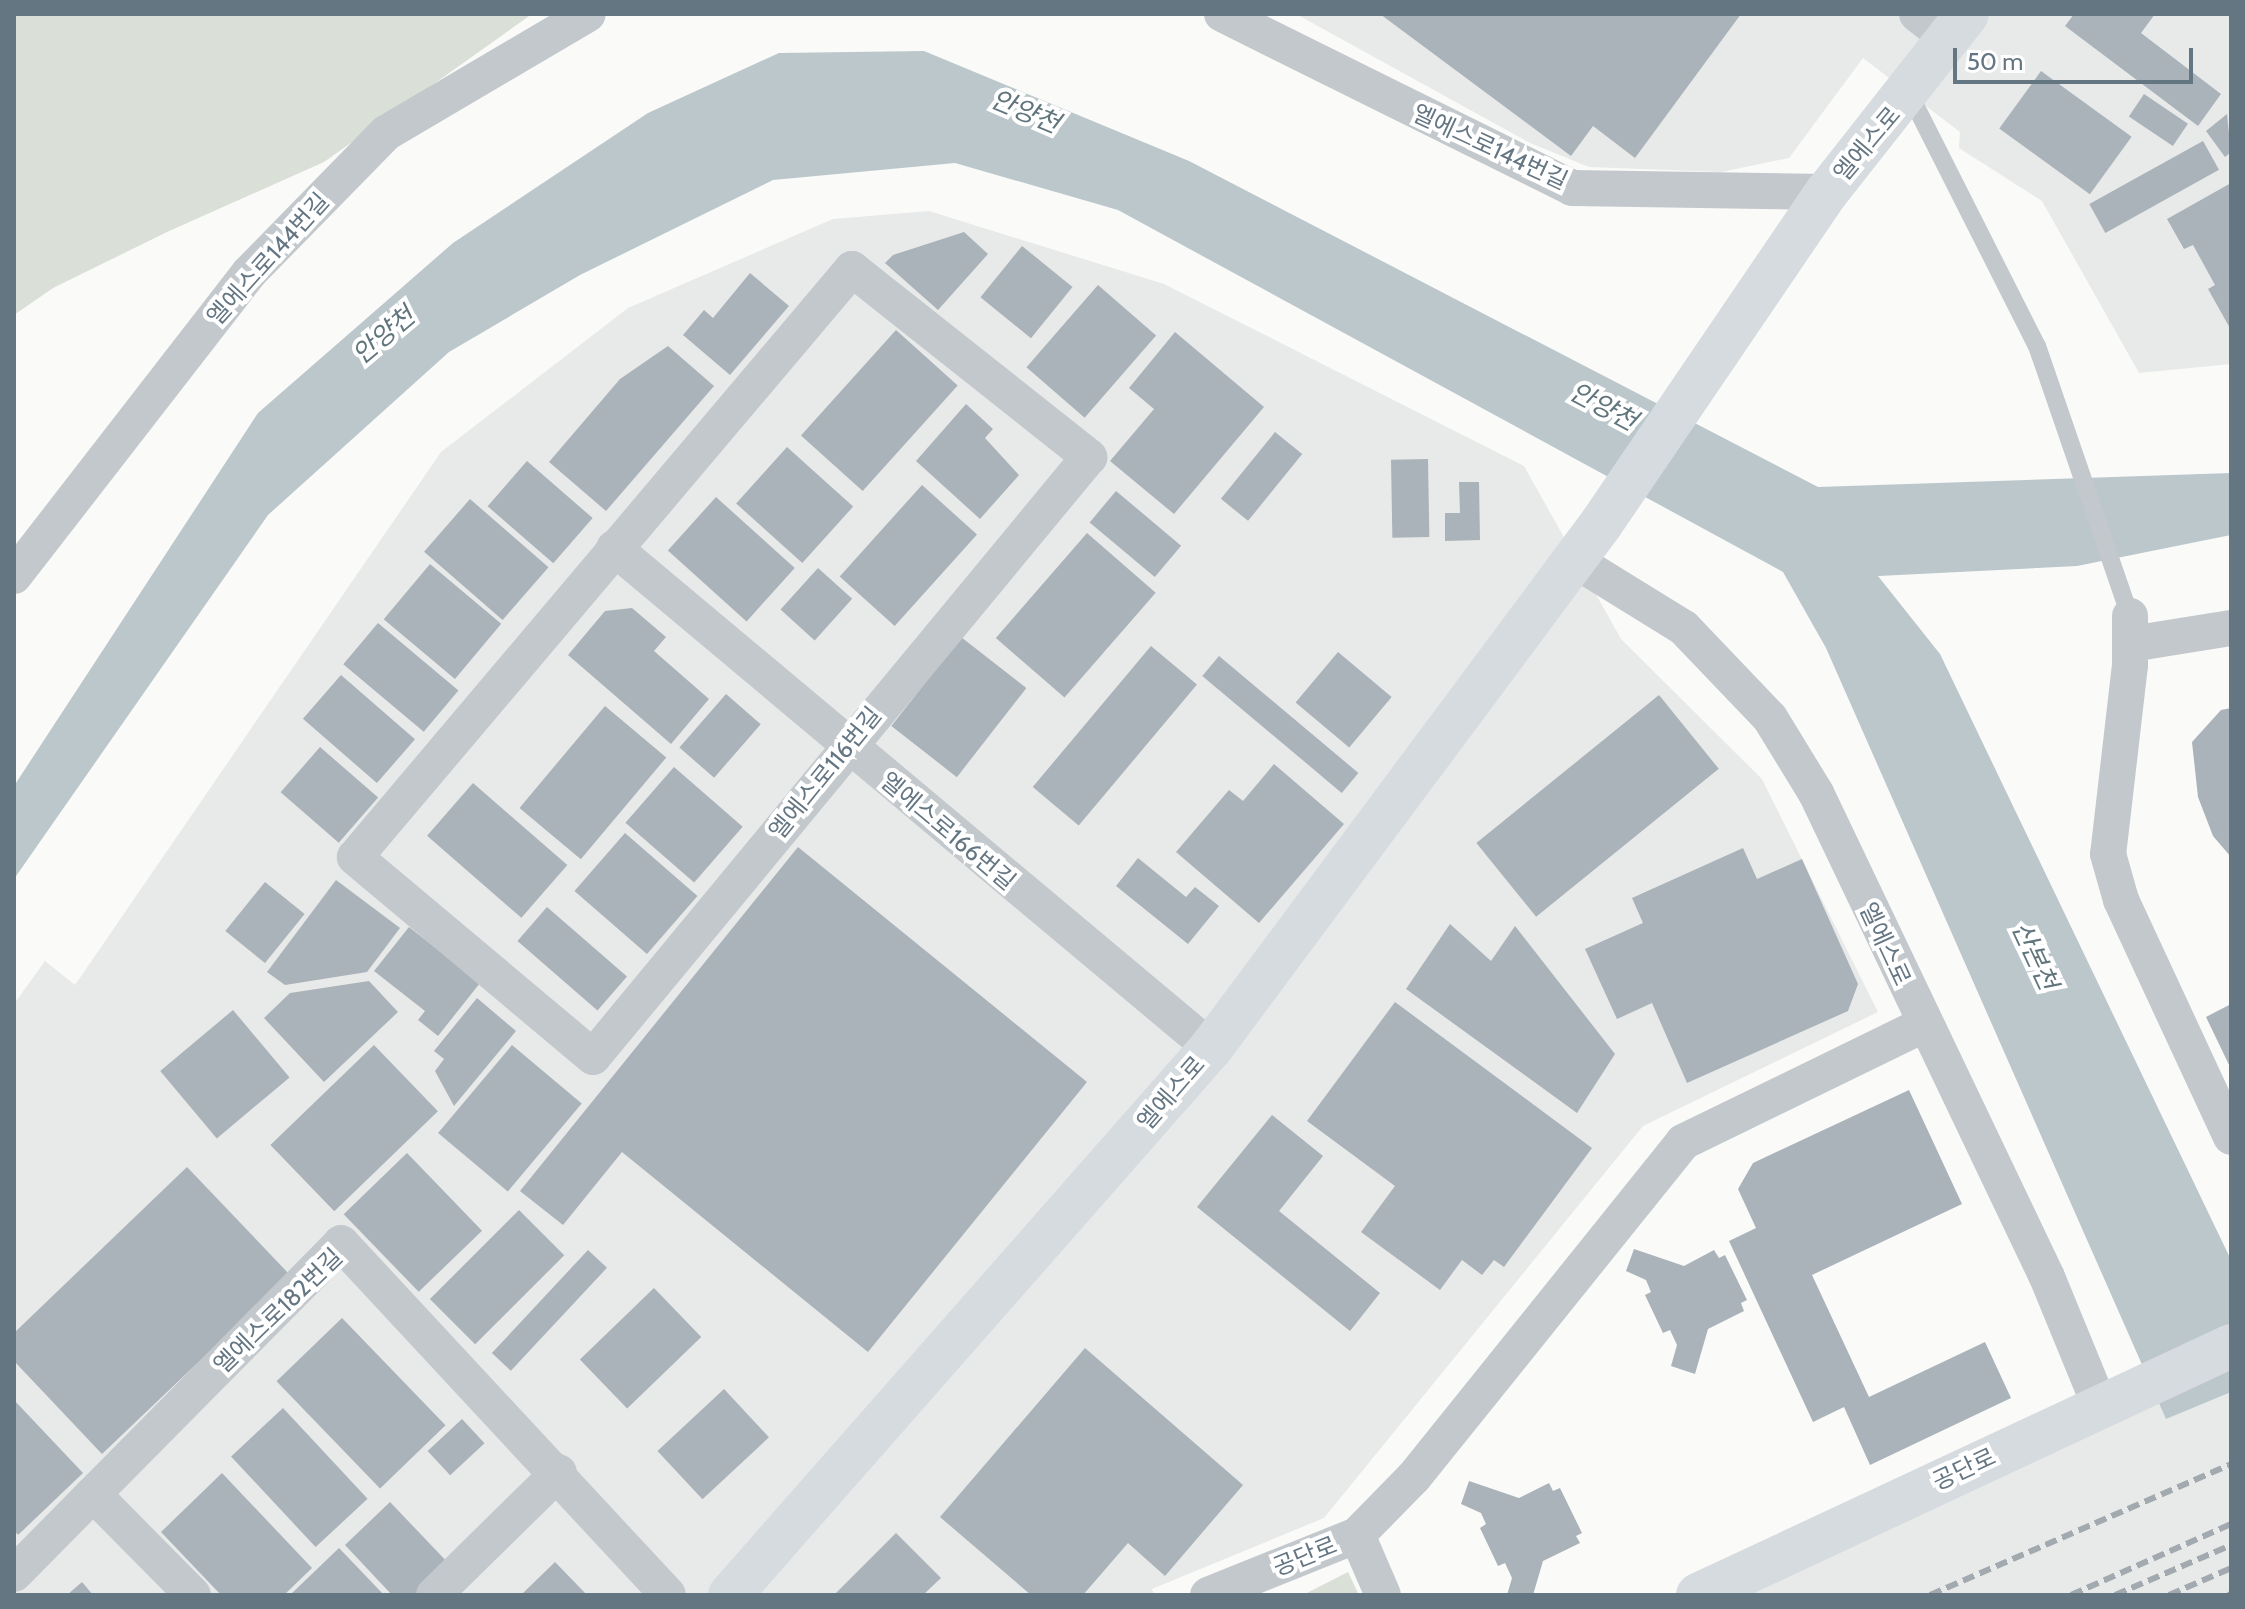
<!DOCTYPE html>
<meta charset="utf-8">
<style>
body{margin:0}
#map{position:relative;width:2245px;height:1609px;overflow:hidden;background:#fafaf8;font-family:Cabin,"Noto Sans KR",sans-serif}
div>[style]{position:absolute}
.built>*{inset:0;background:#e8e9e9}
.green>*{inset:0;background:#dadfd7}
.water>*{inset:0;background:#bbc7cb}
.building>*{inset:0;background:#aab3b9;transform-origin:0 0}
.lane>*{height:18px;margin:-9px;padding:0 9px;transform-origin:9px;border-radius:9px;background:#c3c8cc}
.street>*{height:36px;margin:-18px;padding:0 18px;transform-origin:18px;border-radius:18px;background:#c3c8cc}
.secondary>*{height:44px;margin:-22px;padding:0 22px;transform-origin:22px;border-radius:22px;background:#d6dbdf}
.rail>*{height:6px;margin-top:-3px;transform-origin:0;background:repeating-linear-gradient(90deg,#a2aab0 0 12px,transparent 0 18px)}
span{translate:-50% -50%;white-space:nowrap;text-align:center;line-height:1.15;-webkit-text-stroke:8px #fff;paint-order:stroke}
.street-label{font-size:24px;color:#657683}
.water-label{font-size:26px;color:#60757c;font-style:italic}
.frame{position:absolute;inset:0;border:16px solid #657683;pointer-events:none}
.scale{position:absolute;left:1953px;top:48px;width:240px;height:36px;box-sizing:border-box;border:4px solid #657683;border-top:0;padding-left:10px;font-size:24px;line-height:28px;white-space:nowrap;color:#657683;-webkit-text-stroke:6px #fff;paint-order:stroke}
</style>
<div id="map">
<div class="built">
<i style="clip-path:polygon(1296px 14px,2231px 14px,2231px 364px,2139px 373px,2042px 201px,1959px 148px,1960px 132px,1863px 58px,1789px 158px,1721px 172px,1589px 167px,1530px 143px)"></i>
<i style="clip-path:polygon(929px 211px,1164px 284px,1524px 466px,1621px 639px,1762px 779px,1878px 1012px,1643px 1126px,1324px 1518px,1152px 1589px,1154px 1595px,14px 1595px,14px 1004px,45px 961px,75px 985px,441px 452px,628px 308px,833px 219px)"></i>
<i style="clip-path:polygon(2231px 1374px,2231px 1595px,1747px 1595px,2038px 1452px)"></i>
</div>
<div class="green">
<i style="clip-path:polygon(14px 14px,532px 14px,324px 162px,167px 232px,53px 288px,14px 315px)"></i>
<i style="clip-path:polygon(1348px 1572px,1359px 1595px,1303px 1595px)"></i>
</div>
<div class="water">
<i style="clip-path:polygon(924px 51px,1189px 161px,1818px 487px,2231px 473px,2231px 535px,2077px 566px,1878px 576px,1940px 654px,2231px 1260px,2231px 1392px,2166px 1419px,1826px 648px,1783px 572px,1118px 210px,955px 163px,773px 180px,580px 275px,449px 352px,268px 515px,14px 879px,14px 786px,258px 413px,453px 243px,648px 113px,779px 53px)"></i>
</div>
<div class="building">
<i style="clip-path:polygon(1380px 14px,1741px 14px,1635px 158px,1593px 126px,1571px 156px)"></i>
<i style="clip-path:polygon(2074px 14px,2155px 14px,2141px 33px,2221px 94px,2198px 126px,2065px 26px)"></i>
<i style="left:2041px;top:71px;width:112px;height:71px;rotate:36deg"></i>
<i style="left:2144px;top:94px;width:53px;height:27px;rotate:34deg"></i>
<i style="clip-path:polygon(2227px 114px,2231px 152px,2225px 157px,2206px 131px)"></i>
<i style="left:2203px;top:141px;width:33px;height:130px;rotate:61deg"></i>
<i style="clip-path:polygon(2231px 183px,2231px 330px,2208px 289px,2215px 285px,2193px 245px,2184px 249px,2167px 219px)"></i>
<i style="clip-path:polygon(964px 232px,988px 254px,938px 310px,885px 263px,893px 255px)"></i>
<i style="left:1022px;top:246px;width:65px;height:66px;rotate:39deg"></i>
<i style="clip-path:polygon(750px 273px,789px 306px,730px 375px,683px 335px,704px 310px,713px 318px)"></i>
<i style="left:1098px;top:285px;width:77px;height:109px;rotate:41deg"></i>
<i style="left:896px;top:330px;width:83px;height:142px;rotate:42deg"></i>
<i style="clip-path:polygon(1175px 332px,1264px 407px,1174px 514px,1110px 461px,1154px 409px,1129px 388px)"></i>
<i style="clip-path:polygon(668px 346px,714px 386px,606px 511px,549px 462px,620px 379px)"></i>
<i style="clip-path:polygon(966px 404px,993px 429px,985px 438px,1019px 475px,980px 519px,916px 461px)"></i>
<i style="left:1275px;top:432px;width:35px;height:86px;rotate:39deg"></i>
<i style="left:787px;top:447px;width:89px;height:76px;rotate:42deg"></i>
<i style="left:1428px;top:459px;width:78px;height:37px;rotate:89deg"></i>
<i style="left:527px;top:461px;width:87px;height:60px;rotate:41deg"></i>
<i style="clip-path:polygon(1459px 482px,1479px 482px,1480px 540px,1445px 541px,1445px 513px,1460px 513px)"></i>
<i style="left:922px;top:485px;width:74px;height:123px;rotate:42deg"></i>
<i style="left:1116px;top:491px;width:85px;height:41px;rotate:40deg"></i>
<i style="left:716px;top:497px;width:106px;height:72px;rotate:42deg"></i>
<i style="left:470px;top:499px;width:104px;height:70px;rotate:41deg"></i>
<i style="left:1087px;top:533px;width:91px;height:139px;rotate:41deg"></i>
<i style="left:430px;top:564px;width:93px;height:72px;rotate:40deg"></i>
<i style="left:818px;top:568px;width:46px;height:56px;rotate:42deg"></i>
<i style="clip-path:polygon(632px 608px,666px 637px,654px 651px,709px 699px,671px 744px,568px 655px,605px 611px)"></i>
<i style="left:378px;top:623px;width:105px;height:54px;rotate:40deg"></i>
<i style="left:961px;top:637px;width:83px;height:113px;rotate:38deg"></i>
<i style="left:1151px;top:646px;width:60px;height:184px;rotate:40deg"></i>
<i style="left:1338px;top:652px;width:70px;height:66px;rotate:40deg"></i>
<i style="left:1219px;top:656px;width:182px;height:26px;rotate:40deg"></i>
<i style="left:341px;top:675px;width:98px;height:58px;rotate:41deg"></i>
<i style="left:726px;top:694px;width:46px;height:71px;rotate:41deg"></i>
<i style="left:1659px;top:695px;width:95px;height:235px;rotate:51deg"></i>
<i style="left:605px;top:706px;width:80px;height:133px;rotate:40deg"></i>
<i style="clip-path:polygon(2231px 708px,2231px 857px,2213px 836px,2198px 797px,2192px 742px,2221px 710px)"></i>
<i style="left:320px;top:747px;width:77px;height:60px;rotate:41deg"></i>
<i style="clip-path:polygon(1274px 764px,1344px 824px,1259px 923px,1176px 852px,1229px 790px,1243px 801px)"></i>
<i style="left:674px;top:767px;width:91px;height:74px;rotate:41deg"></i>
<i style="left:473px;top:783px;width:125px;height:70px;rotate:41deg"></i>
<i style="left:625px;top:833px;width:96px;height:77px;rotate:41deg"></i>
<i style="clip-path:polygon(798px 847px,1087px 1082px,868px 1352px,622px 1152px,563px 1225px,520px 1191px)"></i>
<i style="clip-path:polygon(1743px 848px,1757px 879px,1802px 859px,1858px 984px,1848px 1011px,1687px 1083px,1652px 1003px,1617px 1019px,1585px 949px,1643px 923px,1632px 898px)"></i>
<i style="clip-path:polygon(1138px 858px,1186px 897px,1195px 887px,1219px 906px,1188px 944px,1116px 886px)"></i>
<i style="clip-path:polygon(336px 880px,400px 928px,367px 972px,285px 985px,267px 972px)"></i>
<i style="left:265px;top:882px;width:51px;height:63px;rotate:39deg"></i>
<i style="left:547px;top:907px;width:106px;height:45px;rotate:41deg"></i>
<i style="clip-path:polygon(1450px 924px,1491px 961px,1515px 926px,1615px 1054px,1577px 1113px,1406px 989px)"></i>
<i style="clip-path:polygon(409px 927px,480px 983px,438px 1036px,418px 1020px,425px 1011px,374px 971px)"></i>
<i style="clip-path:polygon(369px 981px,398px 1012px,324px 1082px,264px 1018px,290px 993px)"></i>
<i style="clip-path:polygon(477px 998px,516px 1031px,454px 1106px,435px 1071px,444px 1059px,434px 1051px)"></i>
<i style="clip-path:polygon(1395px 1002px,1592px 1148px,1504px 1267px,1494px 1260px,1482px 1275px,1462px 1260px,1440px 1290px,1361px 1232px,1395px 1186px,1307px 1121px)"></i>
<i style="clip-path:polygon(2231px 1004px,2231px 1069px,2206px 1017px)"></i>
<i style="left:233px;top:1010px;width:88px;height:95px;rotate:50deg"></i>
<i style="left:374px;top:1045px;width:92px;height:144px;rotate:46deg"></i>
<i style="left:512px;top:1045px;width:91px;height:115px;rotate:40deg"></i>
<i style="clip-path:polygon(1909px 1090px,1962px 1204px,1812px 1275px,1869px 1397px,1985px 1342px,2011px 1398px,1870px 1465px,1844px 1407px,1813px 1422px,1729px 1241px,1756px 1228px,1738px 1189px,1753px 1163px)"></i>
<i style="clip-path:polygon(1272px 1115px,1323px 1156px,1279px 1211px,1380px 1293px,1350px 1331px,1197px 1207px)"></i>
<i style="left:407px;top:1153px;width:108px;height:88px;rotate:46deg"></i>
<i style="clip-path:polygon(187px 1167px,290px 1275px,102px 1454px,14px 1361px,14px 1333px)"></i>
<i style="left:519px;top:1210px;width:64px;height:126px;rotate:45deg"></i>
<i style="clip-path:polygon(1634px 1249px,1684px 1266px,1714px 1250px,1719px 1258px,1725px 1255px,1747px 1300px,1741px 1303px,1744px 1311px,1708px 1329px,1695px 1374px,1671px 1366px,1677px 1345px,1670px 1330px,1663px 1333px,1645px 1295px,1651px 1292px,1646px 1280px,1626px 1271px)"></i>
<i style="left:588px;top:1250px;width:26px;height:141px;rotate:43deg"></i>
<i style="left:654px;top:1288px;width:68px;height:103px;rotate:46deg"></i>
<i style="left:342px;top:1318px;width:149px;height:91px;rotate:46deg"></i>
<i style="clip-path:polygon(1085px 1348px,1243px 1485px,1165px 1576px,1128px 1543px,1083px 1595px,1031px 1595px,940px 1517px)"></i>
<i style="left:724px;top:1389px;width:66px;height:91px;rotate:47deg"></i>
<i style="clip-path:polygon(14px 1400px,83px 1473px,18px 1535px,14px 1530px)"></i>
<i style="left:283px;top:1408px;width:124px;height:71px;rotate:47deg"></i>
<i style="left:462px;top:1419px;width:33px;height:47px;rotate:47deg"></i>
<i style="clip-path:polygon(222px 1473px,312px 1568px,284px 1595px,221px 1595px,161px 1532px)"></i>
<i style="clip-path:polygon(1469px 1481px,1519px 1498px,1549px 1483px,1553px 1491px,1560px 1488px,1582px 1533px,1576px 1536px,1580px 1543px,1543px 1561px,1533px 1595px,1507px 1595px,1512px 1578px,1505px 1563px,1498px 1566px,1480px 1528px,1486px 1524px,1481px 1513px,1461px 1504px)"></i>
<i style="clip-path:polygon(390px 1502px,452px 1567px,424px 1595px,392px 1595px,345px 1545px)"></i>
<i style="clip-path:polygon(896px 1533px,941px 1578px,923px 1595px,834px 1595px)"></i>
<i style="clip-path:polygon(339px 1548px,384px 1595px,290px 1595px)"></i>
<i style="clip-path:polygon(555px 1562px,587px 1595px,521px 1595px)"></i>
<i style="clip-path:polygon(82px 1582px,93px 1595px,67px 1595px)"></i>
</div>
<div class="lane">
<i style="left:1909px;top:93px;width:284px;rotate:63.2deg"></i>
<i style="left:2037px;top:346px;width:286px;rotate:71deg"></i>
</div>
<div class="street">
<i style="left:1222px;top:14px;width:391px;rotate:26.4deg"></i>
<i style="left:1572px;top:188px;width:255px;rotate:0.9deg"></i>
<i style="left:1917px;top:14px;width:41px;rotate:38deg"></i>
<i style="left:852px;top:269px;width:303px;rotate:38.4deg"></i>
<i style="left:1089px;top:457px;width:778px;rotate:129.58deg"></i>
<i style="left:593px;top:1057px;width:311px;rotate:-140deg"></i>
<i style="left:355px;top:857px;width:770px;rotate:-49.79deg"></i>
<i style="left:614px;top:548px;width:779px;rotate:39.95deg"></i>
<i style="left:1574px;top:560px;width:129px;rotate:31.7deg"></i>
<i style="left:1684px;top:628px;width:124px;rotate:46.3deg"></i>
<i style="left:1770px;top:718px;width:88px;rotate:58.5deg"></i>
<i style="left:1816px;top:793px;width:536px;rotate:64.49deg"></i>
<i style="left:2047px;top:1277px;width:137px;rotate:67.7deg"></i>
<i style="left:14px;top:576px;width:383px;rotate:-52.2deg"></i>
<i style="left:249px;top:273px;width:196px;rotate:-45.6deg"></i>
<i style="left:386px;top:133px;width:234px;rotate:-30.5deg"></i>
<i style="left:2130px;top:616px;width:49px;rotate:90deg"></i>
<i style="left:2130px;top:665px;width:190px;rotate:96.6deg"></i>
<i style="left:2108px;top:854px;width:48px;rotate:74.2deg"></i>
<i style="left:2121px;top:900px;width:261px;rotate:65.1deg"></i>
<i style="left:2131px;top:644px;width:101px;rotate:-9.1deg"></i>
<i style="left:93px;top:1494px;width:142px;rotate:45.3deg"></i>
<i style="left:1357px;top:1535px;width:65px;rotate:66.6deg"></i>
<i style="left:14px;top:1574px;width:465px;rotate:-45.3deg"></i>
<i style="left:341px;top:1243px;width:480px;rotate:47.1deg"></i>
<i style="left:434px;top:1595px;width:175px;rotate:-44.5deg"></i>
<i style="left:1208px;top:1595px;width:161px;rotate:-21.9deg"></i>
<i style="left:1357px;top:1535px;width:81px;rotate:-45.5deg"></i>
<i style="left:1414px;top:1477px;width:430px;rotate:-51.2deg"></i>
<i style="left:1683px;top:1142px;width:267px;rotate:-26deg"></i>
</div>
<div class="secondary">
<i style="left:730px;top:1595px;width:728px;rotate:-48.67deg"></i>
<i style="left:1211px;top:1048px;width:653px;rotate:-53.34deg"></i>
<i style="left:1601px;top:524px;width:402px;rotate:-55.8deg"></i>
<i style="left:1827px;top:192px;width:226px;rotate:-51.8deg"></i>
<i style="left:1698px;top:1595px;width:588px;rotate:-25.04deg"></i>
</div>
<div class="rail">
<i style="left:1930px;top:1595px;width:328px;rotate:-23.5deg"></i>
<i style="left:2071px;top:1595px;width:175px;rotate:-23.9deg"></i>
<i style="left:2115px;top:1595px;width:126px;rotate:-23.3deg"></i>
<i style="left:2169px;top:1595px;width:68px;rotate:-23.5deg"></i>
<i style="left:2228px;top:1595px;width:3px;rotate:-18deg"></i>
</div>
<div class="street-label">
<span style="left:1867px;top:144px;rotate:-50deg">엘에스로</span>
<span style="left:1490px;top:147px;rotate:25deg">엘에스로144번길</span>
<span style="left:268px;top:259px;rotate:-48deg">엘에스로144번길</span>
<span style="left:825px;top:773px;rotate:-51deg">엘에스로116번길</span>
<span style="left:948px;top:831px;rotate:40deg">엘에스로166번길</span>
<span style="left:1885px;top:944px;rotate:65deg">엘에스로</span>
<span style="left:1171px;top:1093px;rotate:-49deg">엘에스로</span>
<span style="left:278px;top:1311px;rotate:-44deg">엘에스로182번길</span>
<span style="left:1964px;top:1469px;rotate:-25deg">공단로</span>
<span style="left:1305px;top:1556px;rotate:-22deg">공단로</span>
</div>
<div class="water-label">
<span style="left:1025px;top:112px;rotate:23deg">안양천</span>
<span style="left:384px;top:336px;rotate:-40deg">안양천</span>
<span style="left:1603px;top:407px;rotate:28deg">안양천</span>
<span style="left:2034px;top:956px;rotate:65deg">산본천</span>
</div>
<div class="frame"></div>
<div class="scale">50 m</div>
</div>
